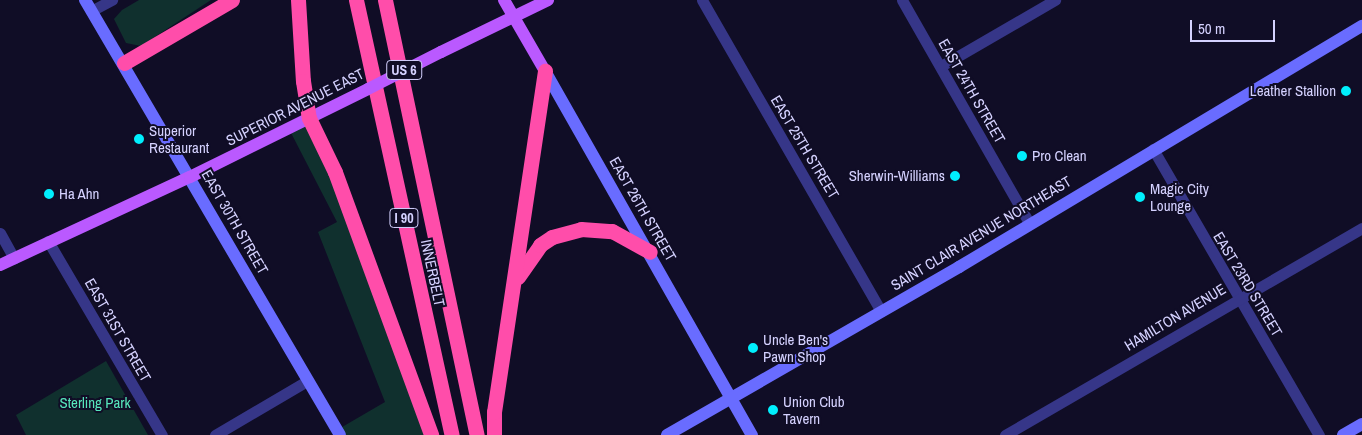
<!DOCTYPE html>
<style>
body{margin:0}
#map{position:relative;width:1362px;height:435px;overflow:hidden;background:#100d26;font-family:"Archivo Narrow",sans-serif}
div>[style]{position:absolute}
.green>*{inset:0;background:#10302e}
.street>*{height:11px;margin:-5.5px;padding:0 5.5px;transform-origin:5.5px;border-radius:5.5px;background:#363688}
.secondary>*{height:12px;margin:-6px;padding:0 6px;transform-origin:6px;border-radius:6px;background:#696cff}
.primary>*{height:12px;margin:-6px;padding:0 6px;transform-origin:6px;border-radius:6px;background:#ba59ff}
.highway>*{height:15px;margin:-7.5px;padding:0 7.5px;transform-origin:7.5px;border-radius:7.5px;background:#ff4daa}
.primary-bridge>*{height:12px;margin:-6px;padding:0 6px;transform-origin:6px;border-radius:6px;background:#ba59ff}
.dots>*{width:14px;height:14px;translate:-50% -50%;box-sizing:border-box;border:2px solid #100d26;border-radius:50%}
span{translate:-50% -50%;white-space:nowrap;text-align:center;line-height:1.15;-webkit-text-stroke:4px #100d26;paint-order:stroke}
.shield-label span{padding:1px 4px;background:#100d26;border:1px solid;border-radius:4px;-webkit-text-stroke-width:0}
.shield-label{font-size:14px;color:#d5d2ff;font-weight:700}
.street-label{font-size:15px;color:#d5d2ff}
.poi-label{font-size:15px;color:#d5d2ff}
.right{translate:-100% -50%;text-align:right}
.left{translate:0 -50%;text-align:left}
.park-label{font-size:15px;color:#57e6bc}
.scale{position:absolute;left:1190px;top:20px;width:85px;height:22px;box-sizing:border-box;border:2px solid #d5d2ff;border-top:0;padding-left:6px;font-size:15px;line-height:18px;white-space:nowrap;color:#d5d2ff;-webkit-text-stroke:4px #100d26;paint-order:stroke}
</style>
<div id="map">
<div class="green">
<i style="clip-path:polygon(139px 0,211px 0,141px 46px,126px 43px,114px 19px,122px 10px)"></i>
<i style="clip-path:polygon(309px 118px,431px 435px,340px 435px,337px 430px,385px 402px,318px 232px,337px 222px,289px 129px)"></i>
<i style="clip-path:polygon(106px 361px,148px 435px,26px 435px,16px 415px)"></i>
</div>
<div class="street">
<i style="left:702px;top:0;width:359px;rotate:60.1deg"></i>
<i style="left:902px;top:0;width:257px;rotate:60.3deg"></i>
<i style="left:91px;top:11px;width:24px;rotate:-28deg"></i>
<i style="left:941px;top:66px;width:132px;rotate:-30.1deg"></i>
<i style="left:1153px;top:149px;width:331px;rotate:59.9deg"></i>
<i style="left:0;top:233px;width:29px;rotate:61deg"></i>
<i style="left:48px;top:241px;width:225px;rotate:59.6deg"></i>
<i style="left:215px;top:435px;width:107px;rotate:-30.4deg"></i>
<i style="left:1005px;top:435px;width:413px;rotate:-30.1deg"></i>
</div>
<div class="secondary">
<i style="left:85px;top:0;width:504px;rotate:59.62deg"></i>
<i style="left:545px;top:71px;width:419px;rotate:60.4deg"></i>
<i style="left:667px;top:435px;width:337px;rotate:-29.9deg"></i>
<i style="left:959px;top:267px;width:470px;rotate:-30.9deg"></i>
<i style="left:1343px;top:435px;width:22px;rotate:-30deg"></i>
</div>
<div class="primary">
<i style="left:504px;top:0;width:82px;rotate:60deg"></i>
<i style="left:441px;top:52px;width:119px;rotate:-25.9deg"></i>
<i style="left:0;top:265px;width:209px;rotate:-24.9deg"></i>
<i style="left:190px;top:177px;width:199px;rotate:-26.3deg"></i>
</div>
<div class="highway">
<i style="left:298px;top:0;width:81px;rotate:86.5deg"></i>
<i style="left:303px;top:81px;width:37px;rotate:81deg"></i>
<i style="left:309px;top:118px;width:60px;rotate:64.3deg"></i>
<i style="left:335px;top:172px;width:280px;rotate:69.9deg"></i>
<i style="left:356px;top:0;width:445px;rotate:77.6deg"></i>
<i style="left:385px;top:0;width:445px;rotate:78.1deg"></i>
<i style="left:124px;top:63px;width:125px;rotate:-30.3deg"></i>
<i style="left:518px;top:277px;width:39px;rotate:-55deg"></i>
<i style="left:540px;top:245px;width:14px;rotate:-34deg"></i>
<i style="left:552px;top:237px;width:30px;rotate:-15deg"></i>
<i style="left:581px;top:229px;width:31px;rotate:4deg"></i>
<i style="left:612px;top:231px;width:43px;rotate:28.9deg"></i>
<i style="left:494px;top:435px;width:23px;rotate:-90deg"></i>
<i style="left:494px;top:412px;width:345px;rotate:-81.5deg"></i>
</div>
<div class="primary-bridge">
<i style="left:368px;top:89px;width:82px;rotate:-26.9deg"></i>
</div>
<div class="dots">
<i style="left:1346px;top:91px;background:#00effd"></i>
<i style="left:139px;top:139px;background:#00effd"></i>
<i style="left:1022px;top:156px;background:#00effd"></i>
<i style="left:955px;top:176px;background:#00effd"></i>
<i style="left:49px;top:194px;background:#00effd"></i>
<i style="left:1140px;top:197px;background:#00effd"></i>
<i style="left:753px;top:348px;background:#00effd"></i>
<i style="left:773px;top:410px;background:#00effd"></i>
</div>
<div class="shield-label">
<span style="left:404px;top:70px">US 6</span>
<span style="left:404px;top:218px">I 90</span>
</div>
<div class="street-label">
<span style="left:972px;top:91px;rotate:60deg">EAST 24TH STREET</span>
<span style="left:295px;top:107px;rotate:-27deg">SUPERIOR AVENUE EAST</span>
<span style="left:805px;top:147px;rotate:59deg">EAST 25TH STREET</span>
<span style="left:643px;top:209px;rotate:60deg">EAST 26TH STREET</span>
<span style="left:235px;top:222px;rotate:60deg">EAST 30TH STREET</span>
<span style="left:981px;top:233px;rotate:-31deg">SAINT CLAIR AVENUE NORTHEAST</span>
<span style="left:433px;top:273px;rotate:78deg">INNERBELT</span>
<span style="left:1248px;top:284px;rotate:59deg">EAST 23RD STREET</span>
<span style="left:1175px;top:317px;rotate:-31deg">HAMILTON AVENUE</span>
<span style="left:118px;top:330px;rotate:60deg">EAST 31ST STREET</span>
</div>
<div class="poi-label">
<span class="right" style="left:1336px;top:91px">Leather Stallion</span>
<span class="left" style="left:149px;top:139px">Superior<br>Restaurant</span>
<span class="left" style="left:1032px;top:156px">Pro Clean</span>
<span class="right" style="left:945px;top:176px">Sherwin-Williams</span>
<span class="left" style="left:1150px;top:197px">Magic City<br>Lounge</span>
<span class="left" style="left:59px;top:194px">Ha Ahn</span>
<span class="left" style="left:763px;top:348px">Uncle Ben's<br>Pawn Shop</span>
<span class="left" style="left:783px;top:410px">Union Club<br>Tavern</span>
</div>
<div class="park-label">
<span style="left:95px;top:403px">Sterling Park</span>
</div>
<div class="scale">50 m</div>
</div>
